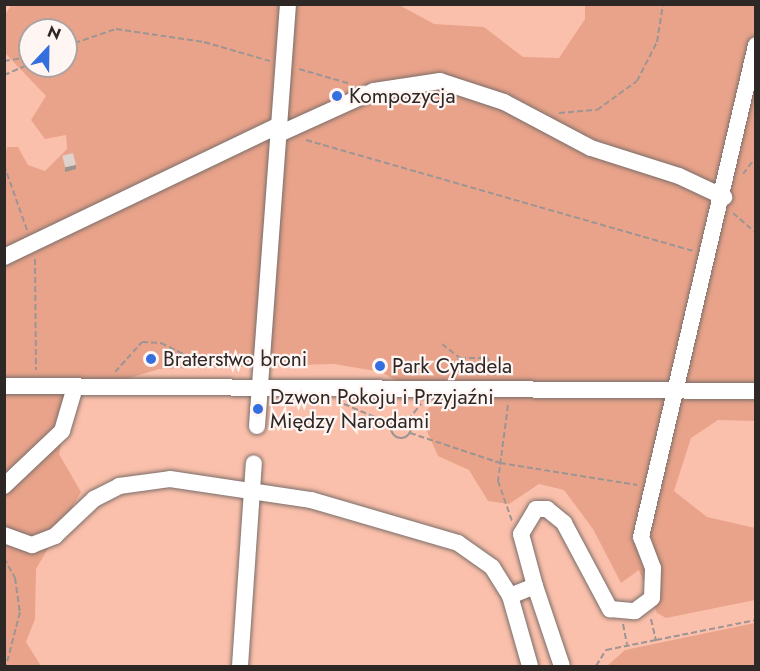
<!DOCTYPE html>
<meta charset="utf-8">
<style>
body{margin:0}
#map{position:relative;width:760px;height:671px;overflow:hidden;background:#fff6f3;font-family:Jost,sans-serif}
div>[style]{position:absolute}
.green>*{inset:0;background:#fbc0ab}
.forest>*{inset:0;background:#e9a38a}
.path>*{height:2px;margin-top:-1px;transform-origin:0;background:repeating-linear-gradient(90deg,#9d9593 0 6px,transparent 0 9px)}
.path>.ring{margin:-1px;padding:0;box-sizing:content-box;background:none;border:2px solid #9d9593;border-radius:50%}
.roads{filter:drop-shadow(0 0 2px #7a6d69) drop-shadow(0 0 2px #7a6d69)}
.street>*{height:16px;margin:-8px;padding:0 8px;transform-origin:8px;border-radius:8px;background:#fff}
.shaded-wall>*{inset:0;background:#9c928f}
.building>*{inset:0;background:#dfd1cc;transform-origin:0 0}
.dots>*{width:16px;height:16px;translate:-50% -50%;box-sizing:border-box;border:3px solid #fff6f3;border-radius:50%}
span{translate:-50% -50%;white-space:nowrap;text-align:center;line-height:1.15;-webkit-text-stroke:4.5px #fff6f3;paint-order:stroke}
.poi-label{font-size:21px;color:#2d2726}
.left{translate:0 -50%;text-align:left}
.frame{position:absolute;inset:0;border:6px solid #2d2726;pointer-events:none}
.north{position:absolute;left:18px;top:18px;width:60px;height:60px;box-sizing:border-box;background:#fff6f3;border:2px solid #aba3a1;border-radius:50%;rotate:22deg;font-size:16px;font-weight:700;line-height:24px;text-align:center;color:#2d2726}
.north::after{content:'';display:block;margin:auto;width:21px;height:27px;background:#336fde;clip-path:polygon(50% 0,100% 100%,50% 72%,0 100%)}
</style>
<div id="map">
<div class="green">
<i style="clip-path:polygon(evenodd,4px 5px,755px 5px,755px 666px,5px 666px,4px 5px,30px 30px,66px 30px,66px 66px,30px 66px,30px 30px)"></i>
</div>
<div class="forest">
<i style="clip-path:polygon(evenodd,12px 4px,399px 5px,434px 24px,484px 27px,523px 57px,559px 58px,585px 19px,585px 5px,755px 5px,755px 421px,718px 420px,691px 438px,674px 491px,707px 517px,755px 528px,755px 600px,666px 618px,657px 613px,639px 570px,621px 583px,593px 529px,564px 490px,539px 484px,509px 504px,488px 501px,469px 470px,438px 456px,421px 418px,434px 401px,381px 372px,334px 364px,159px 369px,80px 393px,69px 407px,59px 454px,81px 492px,36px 569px,35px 619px,26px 642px,41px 666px,5px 666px,5px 156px,7px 147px,18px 147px,28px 165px,45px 171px,67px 149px,66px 135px,45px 139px,31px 120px,46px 96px,5px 53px,4px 16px,12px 4px,30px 30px,66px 30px,66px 66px,30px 66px,30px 30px)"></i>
<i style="clip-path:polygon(755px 623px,755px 666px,607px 666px,625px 650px)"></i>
</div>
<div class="path">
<i style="left:66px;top:46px;width:53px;rotate:-18.8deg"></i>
<i style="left:116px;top:29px;width:89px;rotate:8.4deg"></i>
<i style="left:204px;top:42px;width:69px;rotate:16.1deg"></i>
<i style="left:4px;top:61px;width:26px;rotate:-9deg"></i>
<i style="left:299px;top:69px;width:54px;rotate:16.1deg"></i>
<i style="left:4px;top:75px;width:28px;rotate:-23deg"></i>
<i style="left:559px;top:113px;width:38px;rotate:-5deg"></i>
<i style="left:597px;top:110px;width:49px;rotate:-35.9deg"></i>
<i style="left:637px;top:81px;width:44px;rotate:-62.9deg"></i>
<i style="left:657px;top:42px;width:38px;rotate:-81deg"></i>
<i style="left:306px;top:140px;width:402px;rotate:16deg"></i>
<i style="left:4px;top:165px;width:69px;rotate:70.5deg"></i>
<i style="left:743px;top:174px;width:21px;rotate:-53deg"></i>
<i style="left:733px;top:213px;width:30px;rotate:41deg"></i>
<i style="left:35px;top:259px;width:111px;rotate:89.5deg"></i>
<i style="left:442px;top:344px;width:23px;rotate:38deg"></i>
<i style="left:115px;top:372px;width:40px;rotate:-48deg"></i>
<i style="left:142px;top:342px;width:19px;rotate:3deg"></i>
<i style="left:161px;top:343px;width:28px;rotate:26deg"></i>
<i style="left:446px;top:374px;width:21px;rotate:-49deg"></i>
<i style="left:460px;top:358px;width:28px"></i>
<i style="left:488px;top:358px;width:17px;rotate:73deg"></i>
<i style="left:344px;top:404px;width:51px;rotate:23.1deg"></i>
<i style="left:508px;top:405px;width:77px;rotate:97.5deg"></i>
<i style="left:498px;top:481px;width:42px;rotate:70.7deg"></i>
<i class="ring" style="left:391px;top:418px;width:18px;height:18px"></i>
<i style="left:408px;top:420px;width:21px;rotate:-51deg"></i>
<i style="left:410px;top:433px;width:95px;rotate:18.4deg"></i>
<i style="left:500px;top:463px;width:139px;rotate:9.1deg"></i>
<i style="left:4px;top:558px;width:23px;rotate:61deg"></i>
<i style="left:15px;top:578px;width:34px;rotate:82deg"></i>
<i style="left:20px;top:612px;width:56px;rotate:104.5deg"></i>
<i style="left:651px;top:619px;width:22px;rotate:77deg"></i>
<i style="left:656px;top:640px;width:102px;rotate:-11.3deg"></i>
<i style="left:623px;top:624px;width:21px;rotate:79deg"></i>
<i style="left:596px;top:666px;width:19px;rotate:-58deg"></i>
<i style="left:606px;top:650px;width:51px;rotate:-11.3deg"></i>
</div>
<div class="roads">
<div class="street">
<i style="left:279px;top:134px;width:104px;rotate:-24.4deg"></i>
<i style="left:374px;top:91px;width:67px;rotate:-8.6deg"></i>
<i style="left:440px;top:81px;width:67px;rotate:18.2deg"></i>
<i style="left:504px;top:102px;width:98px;rotate:27.9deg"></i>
<i style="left:591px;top:148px;width:92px;rotate:17.7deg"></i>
<i style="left:679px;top:176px;width:50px;rotate:25deg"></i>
<i style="left:4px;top:257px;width:306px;rotate:-25.6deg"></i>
<i style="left:4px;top:386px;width:752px;rotate:0.38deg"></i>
<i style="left:257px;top:426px;width:423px;rotate:-85.8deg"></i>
<i style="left:4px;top:486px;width:80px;rotate:-43.5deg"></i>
<i style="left:62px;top:431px;width:46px;rotate:-73.5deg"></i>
<i style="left:4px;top:535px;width:30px;rotate:20deg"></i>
<i style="left:32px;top:545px;width:25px;rotate:-21deg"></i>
<i style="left:55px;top:536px;width:54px;rotate:-43.5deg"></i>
<i style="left:94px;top:499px;width:28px;rotate:-27deg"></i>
<i style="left:119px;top:486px;width:51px;rotate:-7.8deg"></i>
<i style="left:170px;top:479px;width:143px;rotate:8.5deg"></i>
<i style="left:311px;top:500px;width:153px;rotate:16.3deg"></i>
<i style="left:458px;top:543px;width:42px;rotate:35.2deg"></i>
<i style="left:492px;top:567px;width:34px;rotate:58deg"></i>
<i style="left:535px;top:586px;width:84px;rotate:71.4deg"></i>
<i style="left:240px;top:666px;width:203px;rotate:-86.1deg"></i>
<i style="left:530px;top:666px;width:73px;rotate:-105.9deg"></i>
<i style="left:510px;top:596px;width:27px;rotate:-22deg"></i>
<i style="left:535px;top:586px;width:54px;rotate:-105.1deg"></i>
<i style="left:521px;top:534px;width:29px;rotate:-59deg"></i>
<i style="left:536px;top:509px;width:11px"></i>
<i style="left:547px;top:509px;width:22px;rotate:39deg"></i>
<i style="left:564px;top:523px;width:98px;rotate:61.9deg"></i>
<i style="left:610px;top:609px;width:25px;rotate:5deg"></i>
<i style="left:635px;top:611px;width:21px;rotate:-37deg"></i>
<i style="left:652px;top:598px;width:30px;rotate:-88deg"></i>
<i style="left:653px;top:568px;width:33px;rotate:-111deg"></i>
<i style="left:641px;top:537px;width:505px;rotate:-76.84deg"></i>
</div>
</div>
<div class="shaded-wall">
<i style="clip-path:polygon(76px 165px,76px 169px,65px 172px,65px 167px)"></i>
</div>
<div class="building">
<i style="left:73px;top:153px;width:12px;height:11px;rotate:76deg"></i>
</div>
<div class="dots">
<i style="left:337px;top:96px;background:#336fde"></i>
<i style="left:151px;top:359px;background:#336fde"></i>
<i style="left:380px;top:366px;background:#336fde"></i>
<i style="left:258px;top:409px;background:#336fde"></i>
</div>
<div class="poi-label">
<span class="left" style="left:349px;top:96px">Kompozycja</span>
<span class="left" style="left:163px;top:359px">Braterstwo broni</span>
<span class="left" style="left:392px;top:366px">Park Cytadela</span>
<span class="left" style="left:270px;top:409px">Dzwon Pokoju i Przyjaźni<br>Między Narodami</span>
</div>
<div class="frame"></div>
<div class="north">N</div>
</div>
